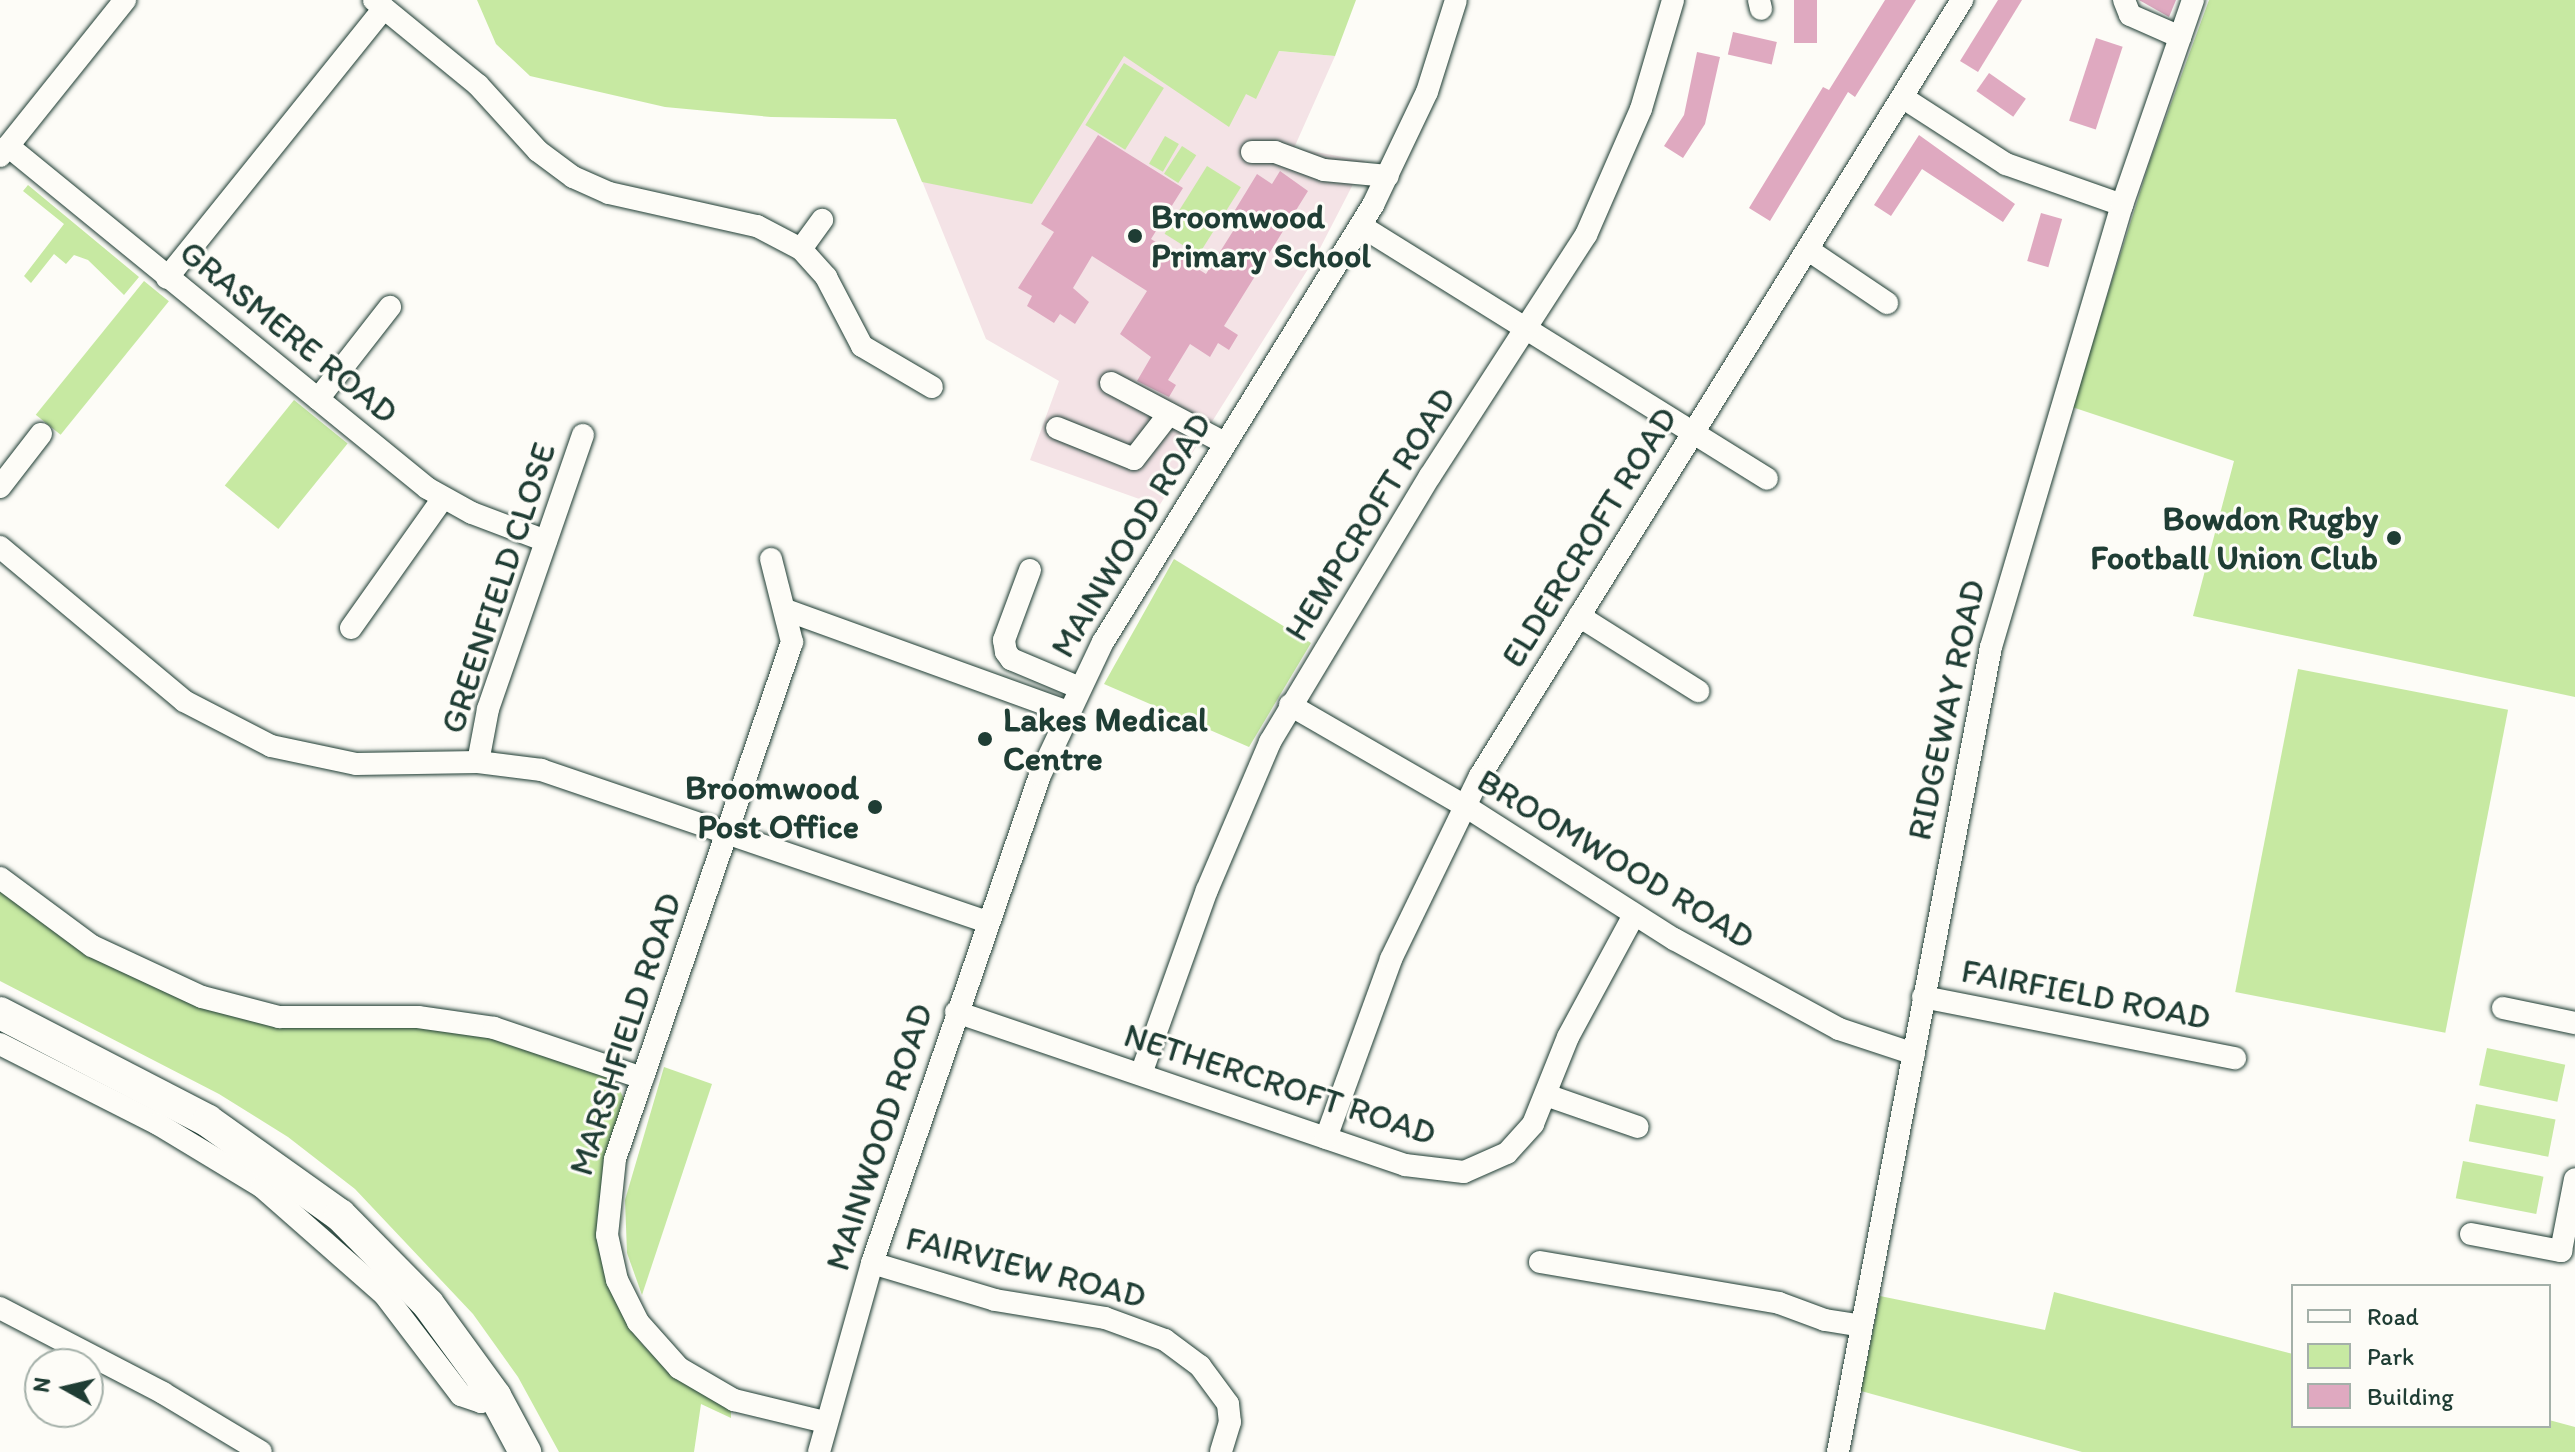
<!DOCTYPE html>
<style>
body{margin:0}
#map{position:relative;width:2575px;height:1452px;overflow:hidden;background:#fdfcf7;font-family:Itim,sans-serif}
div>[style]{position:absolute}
.built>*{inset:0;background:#f4e3e6}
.green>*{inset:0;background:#c7e9a2;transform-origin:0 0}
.building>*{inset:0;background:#dfa9c0;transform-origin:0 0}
.roads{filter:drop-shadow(0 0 2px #1f3d34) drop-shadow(0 0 2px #1f3d34)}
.minor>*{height:22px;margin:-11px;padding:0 11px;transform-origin:11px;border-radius:11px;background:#fdfcf7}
.highway>*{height:32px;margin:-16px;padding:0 16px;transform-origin:16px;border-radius:16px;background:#fdfcf7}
.dots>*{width:22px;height:22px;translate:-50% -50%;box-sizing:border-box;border:4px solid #fdfcf7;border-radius:50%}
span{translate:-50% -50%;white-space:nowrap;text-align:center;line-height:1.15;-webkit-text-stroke:6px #fdfcf7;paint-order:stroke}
.poi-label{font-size:34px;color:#1f3d34;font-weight:700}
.left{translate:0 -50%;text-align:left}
.right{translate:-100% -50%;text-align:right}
.street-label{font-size:34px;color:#1f3d34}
.legend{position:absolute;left:2291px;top:1284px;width:260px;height:144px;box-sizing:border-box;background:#fdfcf7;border:2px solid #a4b0a9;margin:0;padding:10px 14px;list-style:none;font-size:24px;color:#1f3d34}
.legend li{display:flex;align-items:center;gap:16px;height:40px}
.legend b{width:40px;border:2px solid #a4b0a9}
.north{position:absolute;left:24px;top:1348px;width:80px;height:80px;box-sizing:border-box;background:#fdfcf7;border:2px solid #a4b0a9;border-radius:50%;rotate:278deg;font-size:22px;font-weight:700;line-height:32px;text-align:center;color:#1f3d34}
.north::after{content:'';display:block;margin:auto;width:28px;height:36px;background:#1f3d34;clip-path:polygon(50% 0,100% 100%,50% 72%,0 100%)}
</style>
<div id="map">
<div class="built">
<i style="clip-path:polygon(1160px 0,1210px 45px,1335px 56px,1294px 148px,1365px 161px,1315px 258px,1159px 506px,1030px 460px,1059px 381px,986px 339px,897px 119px)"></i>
</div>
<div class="green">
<i style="clip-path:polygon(477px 0,1356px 0,1335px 56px,1279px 51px,1256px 99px,1246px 94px,1229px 127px,1124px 56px,1032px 204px,922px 182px,896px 119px,771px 117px,665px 107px,530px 76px,496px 44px)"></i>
<i style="clip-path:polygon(2209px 0,2575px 0,2575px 697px,2193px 616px,2234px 461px,2072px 407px,2150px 161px)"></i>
<i style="left:1124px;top:63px;width:47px;height:73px;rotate:32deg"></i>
<i style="left:1165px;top:136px;width:16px;height:32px;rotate:30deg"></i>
<i style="left:1182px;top:146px;width:17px;height:33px;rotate:33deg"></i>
<i style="left:1207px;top:166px;width:40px;height:80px;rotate:32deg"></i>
<i style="clip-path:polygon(28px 185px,139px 277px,124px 295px,88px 260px,74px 255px,66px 264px,54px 254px,31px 283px,24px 276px,64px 224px,23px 191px)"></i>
<i style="left:144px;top:281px;width:32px;height:172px;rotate:39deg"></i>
<i style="left:294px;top:400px;width:69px;height:110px;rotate:39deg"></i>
<i style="clip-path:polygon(1174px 559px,1311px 643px,1249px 747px,1104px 684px)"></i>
<i style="left:2298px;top:669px;width:214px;height:329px;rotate:11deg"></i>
<i style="clip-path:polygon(0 890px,115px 969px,214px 1011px,269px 1025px,415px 1026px,492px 1037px,614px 1078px,624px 1099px,603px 1173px,597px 1222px,601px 1251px,629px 1326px,641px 1343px,676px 1378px,731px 1408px,731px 1418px,701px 1404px,694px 1452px,559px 1452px,518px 1377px,473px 1314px,355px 1189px,288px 1137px,219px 1094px,0 981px)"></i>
<i style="left:2487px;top:1048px;width:80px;height:38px;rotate:12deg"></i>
<i style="clip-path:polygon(664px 1067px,712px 1084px,642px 1295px,627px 1253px,625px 1200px)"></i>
<i style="left:2476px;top:1104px;width:81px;height:38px;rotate:11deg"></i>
<i style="left:2463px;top:1161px;width:82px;height:38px;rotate:11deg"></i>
<i style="clip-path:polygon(2054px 1292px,2293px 1354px,2293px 1426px,2549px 1426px,2549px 1420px,2575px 1427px,2575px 1452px,2082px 1452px,1861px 1391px,1880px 1296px,2045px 1330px)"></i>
</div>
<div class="building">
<i style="left:1794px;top:0;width:23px;height:43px"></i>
<i style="clip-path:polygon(1885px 0,1916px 0,1855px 97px,1848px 92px,1770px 221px,1749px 208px,1823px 87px,1829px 90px)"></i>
<i style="clip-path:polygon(1998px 0,2022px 0,1978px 72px,1960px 61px)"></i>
<i style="clip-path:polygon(2139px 0,2176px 0,2169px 17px)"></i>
<i style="left:1733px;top:32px;width:45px;height:23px;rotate:13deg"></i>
<i style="left:2096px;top:38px;width:28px;height:87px;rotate:18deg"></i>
<i style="clip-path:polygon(1697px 52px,1720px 57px,1705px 124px,1683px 158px,1664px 146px,1684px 115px)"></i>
<i style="left:1989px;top:73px;width:45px;height:22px;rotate:35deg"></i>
<i style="clip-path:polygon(1098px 135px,1183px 188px,1151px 239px,1206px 274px,1240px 220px,1232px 215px,1257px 174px,1272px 184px,1280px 171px,1308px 191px,1224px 326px,1238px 335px,1229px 350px,1218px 343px,1210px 357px,1190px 344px,1168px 380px,1176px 385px,1169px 397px,1137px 381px,1151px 357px,1120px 334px,1147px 291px,1092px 256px,1073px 288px,1089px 302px,1075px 324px,1060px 314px,1054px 323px,1027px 306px,1032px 296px,1018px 288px,1054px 232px,1041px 224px)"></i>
<i style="clip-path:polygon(1919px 135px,2015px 204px,2003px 222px,1922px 169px,1891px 216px,1874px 205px)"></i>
<i style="left:2041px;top:213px;width:22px;height:50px;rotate:16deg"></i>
</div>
<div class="roads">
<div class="minor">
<i style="left:374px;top:0;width:134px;rotate:39.3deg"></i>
<i style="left:478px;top:85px;width:89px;rotate:47.7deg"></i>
<i style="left:538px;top:151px;width:44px;rotate:36.6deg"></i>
<i style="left:573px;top:177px;width:39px;rotate:24deg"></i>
<i style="left:609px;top:193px;width:152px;rotate:12.6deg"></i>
<i style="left:757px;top:226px;width:50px;rotate:27.6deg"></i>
<i style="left:801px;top:249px;width:38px;rotate:48deg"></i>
<i style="left:826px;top:277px;width:78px;rotate:62.4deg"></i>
<i style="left:862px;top:346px;width:81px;rotate:30.4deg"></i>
<i style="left:1759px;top:0;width:9px;rotate:77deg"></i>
<i style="left:2124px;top:0;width:16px;rotate:68deg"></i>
<i style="left:2130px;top:15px;width:55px;rotate:23.7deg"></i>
<i style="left:1905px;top:99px;width:120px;rotate:32.8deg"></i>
<i style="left:2006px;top:164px;width:123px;rotate:19.5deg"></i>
<i style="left:8px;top:146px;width:541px;rotate:39.22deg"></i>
<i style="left:427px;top:488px;width:51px;rotate:29.1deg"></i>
<i style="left:472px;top:513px;width:79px;rotate:20.7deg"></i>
<i style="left:1252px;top:152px;width:23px"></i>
<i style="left:1275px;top:152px;width:52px;rotate:20.2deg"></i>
<i style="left:1324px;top:170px;width:64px;rotate:5.4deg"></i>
<i style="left:0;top:156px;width:200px;rotate:-51.3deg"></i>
<i style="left:1361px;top:226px;width:478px;rotate:31.9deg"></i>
<i style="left:801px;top:249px;width:36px;rotate:-54deg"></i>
<i style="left:1810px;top:251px;width:93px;rotate:34deg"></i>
<i style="left:167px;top:278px;width:346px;rotate:-51.2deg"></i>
<i style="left:1111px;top:383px;width:129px;rotate:27.8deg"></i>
<i style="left:318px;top:399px;width:117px;rotate:-52deg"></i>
<i style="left:1057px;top:428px;width:83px;rotate:21.9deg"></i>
<i style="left:1134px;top:459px;width:57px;rotate:-52.1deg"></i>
<i style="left:0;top:487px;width:67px;rotate:-52.3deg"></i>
<i style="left:0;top:547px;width:240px;rotate:39.9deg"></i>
<i style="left:184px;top:701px;width:98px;rotate:27.3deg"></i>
<i style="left:271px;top:746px;width:87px;rotate:12deg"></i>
<i style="left:356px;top:764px;width:122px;rotate:-0.9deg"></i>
<i style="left:478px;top:762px;width:64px;rotate:7.2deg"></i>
<i style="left:541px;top:770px;width:471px;rotate:18.8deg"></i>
<i style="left:771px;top:559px;width:86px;rotate:75.8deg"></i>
<i style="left:792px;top:642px;width:546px;rotate:108.9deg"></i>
<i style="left:615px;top:1159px;width:76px;rotate:96deg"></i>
<i style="left:607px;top:1235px;width:46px;rotate:77.5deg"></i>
<i style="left:617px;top:1280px;width:47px;rotate:63.4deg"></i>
<i style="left:638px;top:1322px;width:62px;rotate:48.3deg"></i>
<i style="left:679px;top:1368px;width:64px;rotate:30.2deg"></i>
<i style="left:734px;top:1400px;width:94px;rotate:13.6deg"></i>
<i style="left:1030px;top:570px;width:75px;rotate:110.4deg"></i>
<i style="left:1004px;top:640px;width:12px;rotate:81deg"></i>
<i style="left:1006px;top:652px;width:9px;rotate:54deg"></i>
<i style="left:1011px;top:659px;width:75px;rotate:22.8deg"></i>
<i style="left:786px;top:610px;width:300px;rotate:19.9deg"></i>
<i style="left:1579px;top:616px;width:141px;rotate:32.2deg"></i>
<i style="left:351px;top:628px;width:159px;rotate:-54.7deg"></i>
<i style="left:1290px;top:705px;width:202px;rotate:30deg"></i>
<i style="left:1465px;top:806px;width:248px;rotate:32.5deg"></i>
<i style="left:1674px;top:939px;width:188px;rotate:28.6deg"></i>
<i style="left:1839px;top:1029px;width:79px;rotate:18.4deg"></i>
<i style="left:478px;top:762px;width:54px;rotate:-79.3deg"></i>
<i style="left:488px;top:709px;width:290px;rotate:-70.9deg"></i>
<i style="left:0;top:878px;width:114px;rotate:36.5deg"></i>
<i style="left:92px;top:946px;width:121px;rotate:24.9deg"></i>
<i style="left:202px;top:997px;width:80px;rotate:14.6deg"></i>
<i style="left:279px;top:1017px;width:139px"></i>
<i style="left:418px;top:1017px;width:77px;rotate:8.2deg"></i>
<i style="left:494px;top:1028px;width:157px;rotate:18.6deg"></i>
<i style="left:1923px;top:997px;width:318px;rotate:11.1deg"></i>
<i style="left:2503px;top:1008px;width:74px;rotate:11.8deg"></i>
<i style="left:956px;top:1012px;width:474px;rotate:18.8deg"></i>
<i style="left:1405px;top:1165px;width:59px;rotate:6.8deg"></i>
<i style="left:1464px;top:1172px;width:47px;rotate:-23.8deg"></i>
<i style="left:1507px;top:1153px;width:39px;rotate:-48deg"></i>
<i style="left:1533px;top:1124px;width:94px;rotate:-68.1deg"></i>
<i style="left:1568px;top:1037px;width:139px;rotate:-61.6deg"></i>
<i style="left:0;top:1044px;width:177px;rotate:26.9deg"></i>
<i style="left:158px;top:1124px;width:122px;rotate:31.2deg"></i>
<i style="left:262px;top:1187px;width:162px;rotate:41.3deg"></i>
<i style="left:384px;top:1294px;width:127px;rotate:52.7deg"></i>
<i style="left:461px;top:1395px;width:21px;rotate:19deg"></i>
<i style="left:481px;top:1402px;width:15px;rotate:-23deg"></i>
<i style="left:1141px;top:1074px;width:195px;rotate:-70.3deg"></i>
<i style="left:1207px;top:890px;width:161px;rotate:-66.9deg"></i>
<i style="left:1270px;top:742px;width:310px;rotate:-59deg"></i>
<i style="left:1430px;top:476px;width:287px;rotate:-57.1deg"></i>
<i style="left:1586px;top:235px;width:137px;rotate:-66.4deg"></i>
<i style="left:1641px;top:109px;width:114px;rotate:-73.6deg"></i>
<i style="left:1546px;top:1095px;width:97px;rotate:19.2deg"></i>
<i style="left:1326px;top:1138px;width:190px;rotate:-70deg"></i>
<i style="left:1391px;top:959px;width:203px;rotate:-64.1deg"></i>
<i style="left:1480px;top:776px;width:914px;rotate:-58.15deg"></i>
<i style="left:2471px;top:1234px;width:92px;rotate:10.7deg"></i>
<i style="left:2561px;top:1251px;width:73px;rotate:-79deg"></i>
<i style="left:1540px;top:1262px;width:242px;rotate:9.7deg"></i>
<i style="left:1779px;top:1303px;width:49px;rotate:20.3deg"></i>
<i style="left:1825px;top:1320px;width:36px;rotate:9deg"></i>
<i style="left:872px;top:1263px;width:128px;rotate:16.7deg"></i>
<i style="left:995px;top:1300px;width:111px;rotate:9.3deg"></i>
<i style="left:1105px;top:1318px;width:64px;rotate:20.1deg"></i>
<i style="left:1165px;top:1340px;width:44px;rotate:36.6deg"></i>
<i style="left:1200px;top:1366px;width:47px;rotate:53.6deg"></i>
<i style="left:1228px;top:1404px;width:18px;rotate:84deg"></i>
<i style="left:1230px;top:1422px;width:31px;rotate:107deg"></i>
<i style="left:0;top:1308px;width:184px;rotate:27.5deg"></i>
<i style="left:163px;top:1393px;width:114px;rotate:31deg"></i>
<i style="left:819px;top:1452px;width:196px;rotate:-74.3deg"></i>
<i style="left:872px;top:1263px;width:516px;rotate:-71deg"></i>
<i style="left:1040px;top:775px;width:147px;rotate:-64.7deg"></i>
<i style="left:1103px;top:642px;width:514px;rotate:-58.29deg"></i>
<i style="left:1373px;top:205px;width:125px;rotate:-64.5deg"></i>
<i style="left:1427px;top:92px;width:96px;rotate:-72.5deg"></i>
<i style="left:1838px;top:1452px;width:819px;rotate:-79.24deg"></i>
<i style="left:1991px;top:647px;width:461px;rotate:-73.5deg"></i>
<i style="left:2122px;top:205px;width:217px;rotate:-70.9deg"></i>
</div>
<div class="highway">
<i style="left:0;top:1013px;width:234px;rotate:27.4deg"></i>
<i style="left:208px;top:1121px;width:162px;rotate:35.5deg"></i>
<i style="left:340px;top:1215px;width:125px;rotate:45.3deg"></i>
<i style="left:428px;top:1304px;width:114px;rotate:53.9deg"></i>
<i style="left:495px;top:1396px;width:64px;rotate:61.8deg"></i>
</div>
</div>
<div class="dots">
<i style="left:1135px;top:236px;background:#1f3d34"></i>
<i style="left:2394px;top:538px;background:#1f3d34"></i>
<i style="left:985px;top:739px;background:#1f3d34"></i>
<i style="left:875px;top:807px;background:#1f3d34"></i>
</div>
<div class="poi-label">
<span class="left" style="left:1151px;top:236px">Broomwood<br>Primary School</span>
<span class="right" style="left:2378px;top:538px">Bowdon Rugby<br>Football Union Club</span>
<span class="left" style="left:1003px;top:739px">Lakes Medical<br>Centre</span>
<span class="right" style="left:859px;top:807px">Broomwood<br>Post Office</span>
</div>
<div class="street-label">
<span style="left:289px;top:332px;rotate:39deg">GRASMERE ROAD</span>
<span style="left:1370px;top:514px;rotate:-58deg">HEMPCROFT ROAD</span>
<span style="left:1131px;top:535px;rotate:-59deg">MAINWOOD ROAD</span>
<span style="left:1589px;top:537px;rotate:-58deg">ELDERCROFT ROAD</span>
<span style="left:498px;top:588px;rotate:-72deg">GREENFIELD CLOSE</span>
<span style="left:1946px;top:710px;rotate:-78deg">RIDGEWAY ROAD</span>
<span style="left:1616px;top:859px;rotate:31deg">BROOMWOOD ROAD</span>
<span style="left:2086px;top:994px;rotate:11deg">FAIRFIELD ROAD</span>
<span style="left:625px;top:1034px;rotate:-72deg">MARSHFIELD ROAD</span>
<span style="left:1280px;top:1084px;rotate:18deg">NETHERCROFT ROAD</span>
<span style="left:879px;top:1137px;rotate:-72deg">MAINWOOD ROAD</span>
<span style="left:1026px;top:1267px;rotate:14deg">FAIRVIEW ROAD</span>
</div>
<ul class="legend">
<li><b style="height:10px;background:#fdfcf7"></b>Road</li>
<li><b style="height:22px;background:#c7e9a2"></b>Park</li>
<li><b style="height:22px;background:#dfa9c0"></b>Building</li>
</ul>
<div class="north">N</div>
</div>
